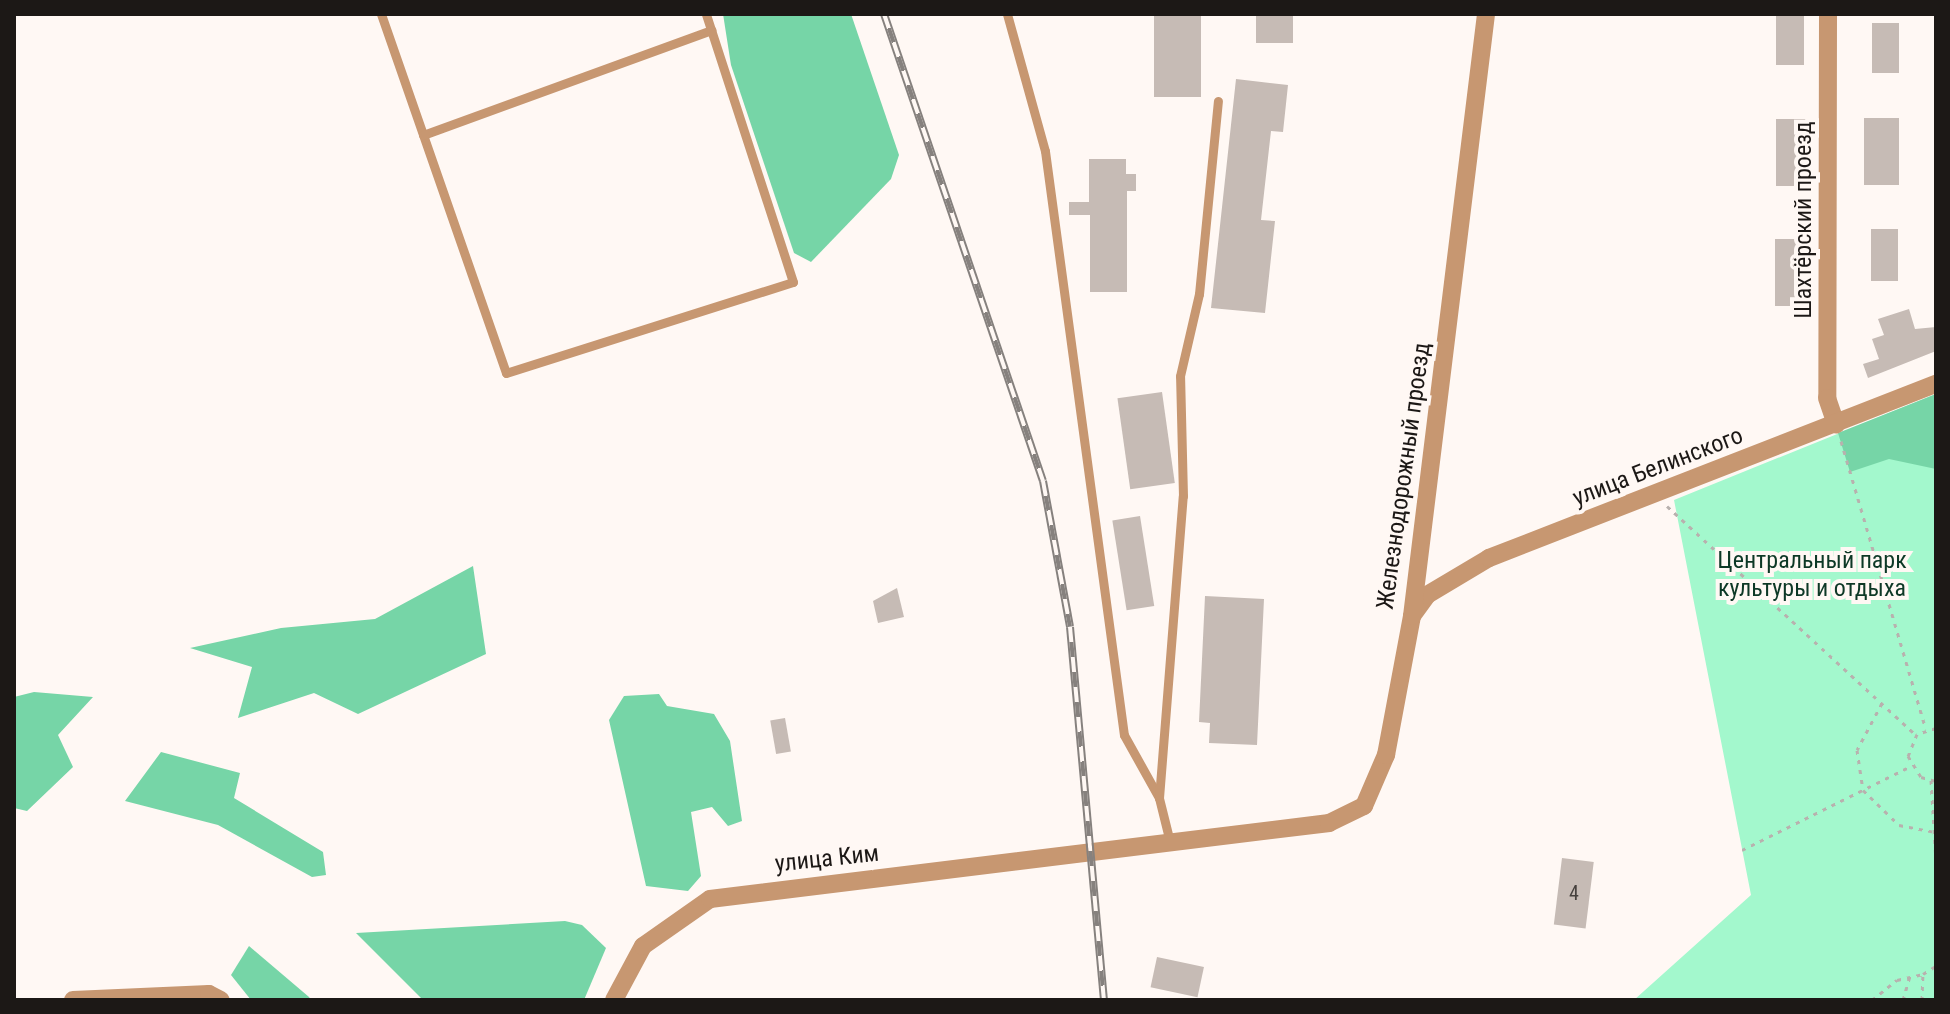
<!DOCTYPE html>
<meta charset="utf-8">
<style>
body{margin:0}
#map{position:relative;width:1950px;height:1014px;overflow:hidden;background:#fff8f4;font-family:"Roboto Condensed",sans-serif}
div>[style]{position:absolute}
.green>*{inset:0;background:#a3f8cd}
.forest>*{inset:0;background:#76d5a7}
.building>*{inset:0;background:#c6bbb5;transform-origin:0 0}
.path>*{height:3px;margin-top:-1.5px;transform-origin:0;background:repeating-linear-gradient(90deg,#b8b1ae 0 4px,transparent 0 10px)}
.service>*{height:9px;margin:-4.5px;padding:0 4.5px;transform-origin:4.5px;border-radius:4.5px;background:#c79771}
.minor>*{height:18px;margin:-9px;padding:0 9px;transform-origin:9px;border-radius:9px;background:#c79771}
.rail>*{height:8px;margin-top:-4px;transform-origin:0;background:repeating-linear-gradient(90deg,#fff8f4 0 15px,#86817e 0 30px);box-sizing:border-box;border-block:2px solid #86817e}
span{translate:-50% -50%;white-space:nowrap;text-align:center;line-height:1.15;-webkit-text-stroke:8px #fff8f4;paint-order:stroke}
.number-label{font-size:20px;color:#46413e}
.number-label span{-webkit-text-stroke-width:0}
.street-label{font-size:24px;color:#1c1816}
.park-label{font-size:24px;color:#0d3826}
.frame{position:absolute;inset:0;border:16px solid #1c1816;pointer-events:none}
</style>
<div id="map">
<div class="green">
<i style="clip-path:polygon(1936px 394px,1936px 1000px,1634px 1000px,1751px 895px,1674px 500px)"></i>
</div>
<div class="forest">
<i style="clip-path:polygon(723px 14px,851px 14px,899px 155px,891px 179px,811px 262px,794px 253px,731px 65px)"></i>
<i style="clip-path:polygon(1936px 394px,1936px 469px,1889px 459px,1850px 472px,1838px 433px)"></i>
<i style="clip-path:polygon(473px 566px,486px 654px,358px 714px,314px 693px,238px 718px,252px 667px,190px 648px,281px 628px,375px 619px)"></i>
<i style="clip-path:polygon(34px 692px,93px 697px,58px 735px,73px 767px,27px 811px,14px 808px,14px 697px)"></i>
<i style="clip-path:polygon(659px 694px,667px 706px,714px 714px,730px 741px,742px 821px,728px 826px,712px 807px,691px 812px,701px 876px,688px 891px,646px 886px,609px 720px,624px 696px)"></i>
<i style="clip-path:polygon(161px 752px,240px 773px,234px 798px,323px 852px,326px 875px,312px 877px,218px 825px,125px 801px)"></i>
<i style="clip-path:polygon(565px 921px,582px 925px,606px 948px,584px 1000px,423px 1000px,356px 933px)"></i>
<i style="clip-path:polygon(249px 946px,309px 997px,311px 1000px,251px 1000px,231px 975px)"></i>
</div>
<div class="building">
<i style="left:1154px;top:14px;width:47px;height:83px"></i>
<i style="left:1256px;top:14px;width:37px;height:29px"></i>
<i style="left:1776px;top:14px;width:28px;height:51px"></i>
<i style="left:1872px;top:23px;width:27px;height:50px"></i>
<i style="clip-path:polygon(1236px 79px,1288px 85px,1283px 132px,1271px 131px,1261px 220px,1275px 221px,1265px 313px,1211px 308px)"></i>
<i style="left:1864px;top:118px;width:35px;height:67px"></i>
<i style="left:1776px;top:119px;width:31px;height:67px"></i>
<i style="clip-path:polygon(1089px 159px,1126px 159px,1126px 174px,1136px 174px,1136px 191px,1127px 191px,1127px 292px,1090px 292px,1090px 215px,1069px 215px,1069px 202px,1089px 202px)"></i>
<i style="left:1871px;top:229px;width:27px;height:52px"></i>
<i style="left:1775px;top:239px;width:30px;height:67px"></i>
<i style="clip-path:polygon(1909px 309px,1915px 329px,1936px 327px,1936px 351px,1868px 378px,1863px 364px,1879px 359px,1872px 339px,1884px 335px,1878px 319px)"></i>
<i style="left:1162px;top:392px;width:92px;height:45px;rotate:82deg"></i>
<i style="left:1140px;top:516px;width:91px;height:28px;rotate:81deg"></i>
<i style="clip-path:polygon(897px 588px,904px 617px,878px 623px,873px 601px)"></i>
<i style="clip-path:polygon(1205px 596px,1264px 599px,1257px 745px,1209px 743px,1210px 723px,1199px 722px)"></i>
<i style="left:785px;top:718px;width:34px;height:15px;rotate:80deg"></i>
<i style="left:1562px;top:858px;width:32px;height:67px;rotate:7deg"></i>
<i style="left:1157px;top:957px;width:48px;height:31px;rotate:12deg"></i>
</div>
<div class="path">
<i style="left:1841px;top:441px;width:300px;rotate:73.6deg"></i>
<i style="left:1667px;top:506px;width:338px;rotate:42.6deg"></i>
<i style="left:1882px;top:703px;width:53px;rotate:118deg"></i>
<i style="left:1857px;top:750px;width:40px;rotate:81.5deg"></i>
<i style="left:1863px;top:790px;width:50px;rotate:44.2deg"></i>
<i style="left:1899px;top:825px;width:36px;rotate:11deg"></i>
<i style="left:1936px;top:728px;width:20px;rotate:162deg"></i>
<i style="left:1917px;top:734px;width:24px;rotate:112deg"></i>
<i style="left:1908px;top:756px;width:25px;rotate:58deg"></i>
<i style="left:1921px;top:777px;width:16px;rotate:15deg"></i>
<i style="left:1931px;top:780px;width:81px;rotate:86.5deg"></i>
<i style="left:1742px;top:850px;width:189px;rotate:-26.4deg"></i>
<i style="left:1872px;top:1000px;width:32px;rotate:-39deg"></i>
<i style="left:1897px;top:980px;width:27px;rotate:-13deg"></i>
<i style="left:1903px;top:1000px;width:25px;rotate:-74deg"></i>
<i style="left:1922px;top:1000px;width:26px;rotate:-88deg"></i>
<i style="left:1923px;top:974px;width:15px;rotate:-32deg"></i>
</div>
<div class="service">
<i style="left:381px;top:14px;width:380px;rotate:70.8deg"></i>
<i style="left:506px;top:373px;width:301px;rotate:-17.6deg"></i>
<i style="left:793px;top:282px;width:282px;rotate:-108deg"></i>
<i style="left:1007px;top:14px;width:142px;rotate:74.5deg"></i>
<i style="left:1045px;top:151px;width:589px;rotate:82.3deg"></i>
<i style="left:1124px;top:735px;width:72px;rotate:60.9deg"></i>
<i style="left:1159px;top:798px;width:49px;rotate:76deg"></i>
<i style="left:423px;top:135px;width:307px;rotate:-20deg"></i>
<i style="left:1159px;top:798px;width:303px;rotate:-85.5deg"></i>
<i style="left:1183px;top:496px;width:120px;rotate:-91.4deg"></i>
<i style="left:1180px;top:376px;width:84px;rotate:-77deg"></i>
<i style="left:1199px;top:294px;width:194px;rotate:-84.4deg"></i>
</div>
<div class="minor">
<i style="left:1828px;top:14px;width:384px;rotate:90.1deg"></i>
<i style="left:1827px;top:398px;width:28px;rotate:71deg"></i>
<i style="left:1412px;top:616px;width:26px;rotate:-54deg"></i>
<i style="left:1427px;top:595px;width:72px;rotate:-30.8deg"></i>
<i style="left:1489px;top:558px;width:480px;rotate:-21.3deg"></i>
<i style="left:73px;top:1000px;width:136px;rotate:-2.5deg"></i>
<i style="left:209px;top:994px;width:13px;rotate:27deg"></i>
<i style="left:614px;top:1000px;width:61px;rotate:-61.8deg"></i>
<i style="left:643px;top:946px;width:82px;rotate:-35deg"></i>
<i style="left:710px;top:899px;width:624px;rotate:-7deg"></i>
<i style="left:1329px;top:823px;width:39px;rotate:-26deg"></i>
<i style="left:1364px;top:806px;width:56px;rotate:-66.7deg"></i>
<i style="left:1386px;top:755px;width:141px;rotate:-79.4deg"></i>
<i style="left:1412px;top:616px;width:607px;rotate:-82.99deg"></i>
</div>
<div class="rail">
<i style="left:884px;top:14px;width:493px;rotate:71.2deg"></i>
<i style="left:1043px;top:481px;width:148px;rotate:79.5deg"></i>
<i style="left:1070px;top:627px;width:375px;rotate:84.8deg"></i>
</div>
<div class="number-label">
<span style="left:1574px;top:893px">4</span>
</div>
<div class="street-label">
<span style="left:1804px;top:220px;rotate:-90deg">Шахтёрский проезд</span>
<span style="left:1658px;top:467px;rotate:-21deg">улица Белинского</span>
<span style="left:1404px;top:476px;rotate:-82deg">Железнодорожный проезд</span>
<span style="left:827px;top:859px;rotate:-6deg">улица Ким</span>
</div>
<div class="park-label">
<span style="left:1812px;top:575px">Центральный парк<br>культуры и отдыха</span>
</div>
<div class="frame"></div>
</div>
